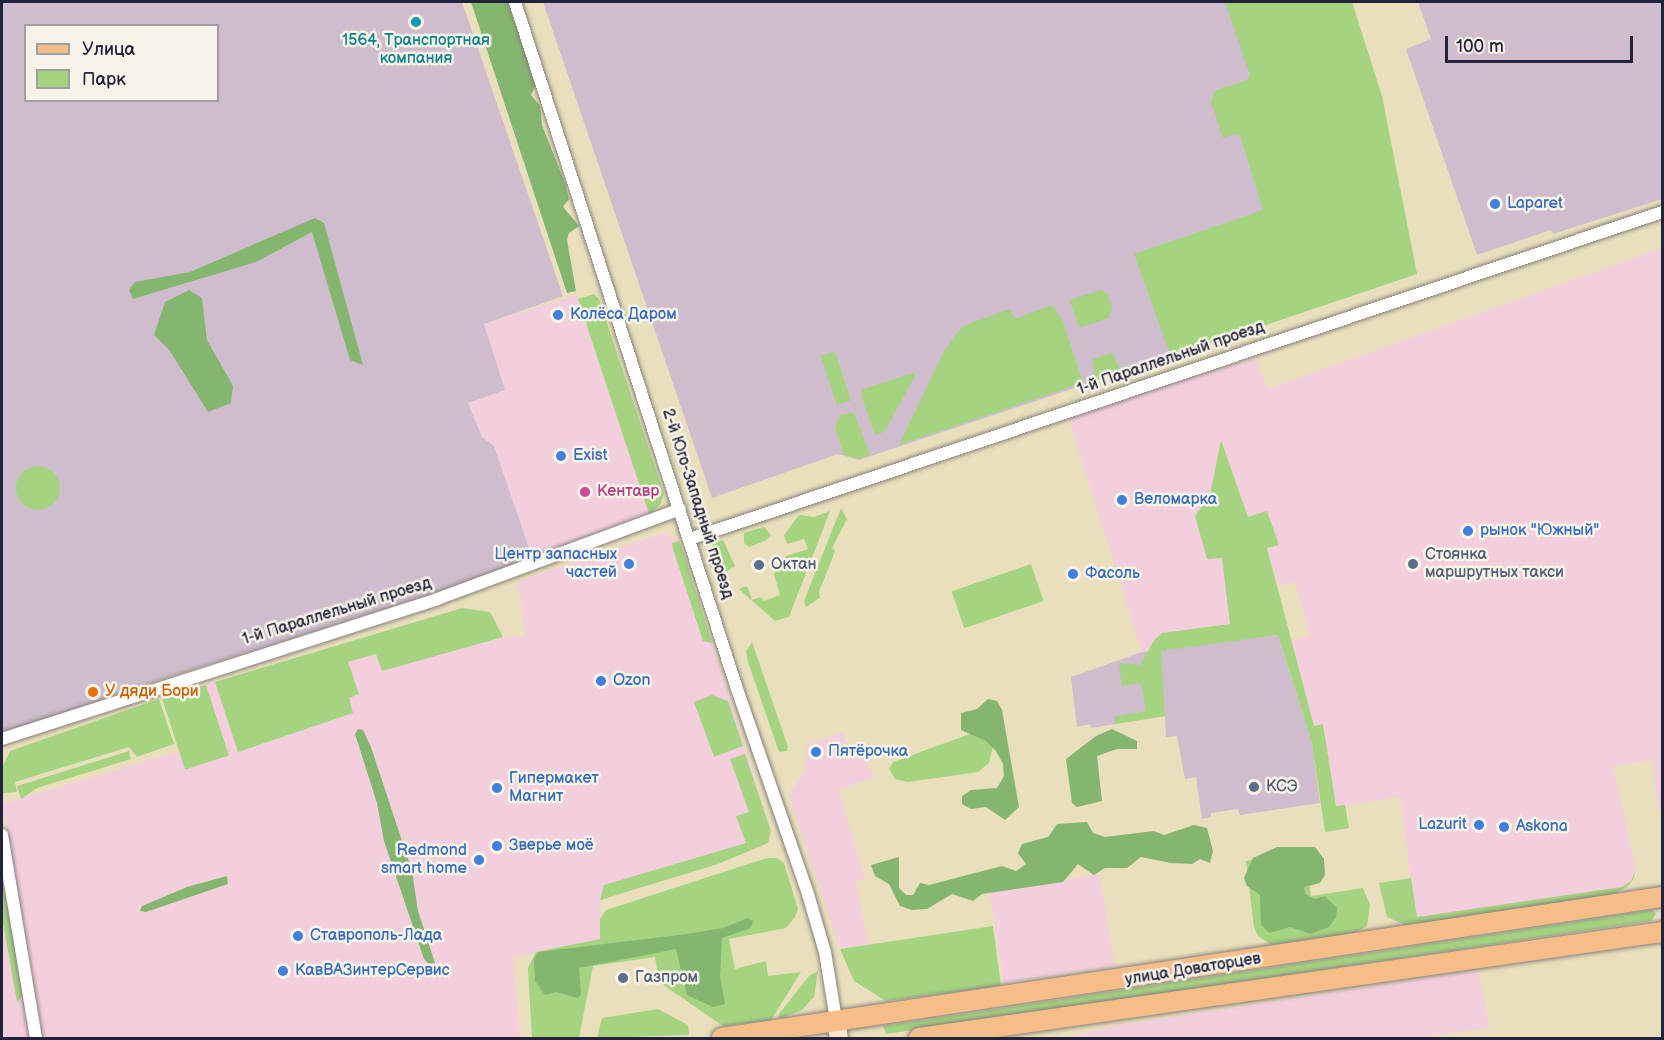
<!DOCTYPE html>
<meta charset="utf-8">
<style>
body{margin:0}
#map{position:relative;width:1664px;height:1040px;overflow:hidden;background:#e9dfbc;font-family:"Balsamiq Sans",sans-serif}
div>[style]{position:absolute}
.built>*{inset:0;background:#f3cfde;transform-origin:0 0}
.industrial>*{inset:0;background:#cfbdce}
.green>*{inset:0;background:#a5d481;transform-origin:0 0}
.round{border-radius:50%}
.forest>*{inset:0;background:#84b66f}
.roads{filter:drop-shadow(0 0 2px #86807c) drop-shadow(0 0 2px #86807c)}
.street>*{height:12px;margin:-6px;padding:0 6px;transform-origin:6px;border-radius:6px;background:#fff}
.secondary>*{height:18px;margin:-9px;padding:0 9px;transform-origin:9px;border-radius:9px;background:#fce5cf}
.primary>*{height:20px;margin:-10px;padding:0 10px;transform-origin:10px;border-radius:10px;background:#f7bd88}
.dots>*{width:16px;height:16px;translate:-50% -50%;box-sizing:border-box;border:3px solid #f7f3e8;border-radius:50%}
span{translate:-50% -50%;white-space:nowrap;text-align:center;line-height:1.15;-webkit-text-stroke:5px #f7f3e8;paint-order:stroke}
.culture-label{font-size:16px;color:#0d838f}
.shop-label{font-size:16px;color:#366cbe}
.left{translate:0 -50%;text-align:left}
.right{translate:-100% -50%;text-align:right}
.street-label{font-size:16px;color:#22223b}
.hotel-label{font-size:16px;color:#b23c85}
.service-label{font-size:16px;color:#4e5e75}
.food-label{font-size:16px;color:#c56008}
.frame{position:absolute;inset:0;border:3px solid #22223b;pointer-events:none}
.legend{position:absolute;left:24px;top:24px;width:195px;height:78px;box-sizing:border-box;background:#f7f3e8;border:2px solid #a29fa3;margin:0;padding:8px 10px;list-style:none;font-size:18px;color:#22223b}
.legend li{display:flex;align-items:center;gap:12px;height:30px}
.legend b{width:30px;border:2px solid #a29fa3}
.scale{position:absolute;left:1445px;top:36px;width:188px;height:27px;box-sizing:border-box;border:3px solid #22223b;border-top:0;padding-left:8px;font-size:18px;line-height:21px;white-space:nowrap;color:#22223b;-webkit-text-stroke:4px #f7f3e8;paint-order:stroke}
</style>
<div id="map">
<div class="built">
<i style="clip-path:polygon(1662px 248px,1662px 812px,1659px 812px,1652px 760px,1613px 766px,1636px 869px,1627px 887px,1619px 893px,1399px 926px,1387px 917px,1379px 883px,1411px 878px,1400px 797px,1336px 807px,1323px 724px,1314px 726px,1292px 641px,1310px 636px,1295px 582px,1279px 586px,1267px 548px,1278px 544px,1266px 511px,1248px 517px,1222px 441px,1210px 495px,1195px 516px,1227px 557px,1237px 641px,1142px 652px,1070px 424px,1072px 415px,1255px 358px,1268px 389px)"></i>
<i style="clip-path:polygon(577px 295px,649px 514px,532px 557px,494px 446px,482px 437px,468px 402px,505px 390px,484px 324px)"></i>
<i style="clip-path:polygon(664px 533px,679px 541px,683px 551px,771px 831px,768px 843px,718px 864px,600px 900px,600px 939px,513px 957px,520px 1038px,44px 1038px,2px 804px,180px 751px,162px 698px,462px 608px,490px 612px,503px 637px,525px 636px,518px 581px)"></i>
<i style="clip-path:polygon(843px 732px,850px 752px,860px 749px,874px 778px,838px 789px,865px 879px,856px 880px,868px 944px,840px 949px,789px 795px,805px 770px,807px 745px)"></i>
<i style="left:1100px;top:874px;width:93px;height:112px;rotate:81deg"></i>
<i style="clip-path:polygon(2px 877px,23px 995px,32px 1038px,2px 1038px)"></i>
<i style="clip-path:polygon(1478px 970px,1490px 1028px,1415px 1038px,1064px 1038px,1115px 1026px)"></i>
</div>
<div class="industrial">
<i style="clip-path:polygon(evenodd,2px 2px,462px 2px,563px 296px,484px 324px,505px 390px,468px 403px,482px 437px,494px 446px,532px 557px,451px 588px,153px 682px,2px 735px,2px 2px,26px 26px,218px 26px,218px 100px,26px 100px,26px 26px)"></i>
<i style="clip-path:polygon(543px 2px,1321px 2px,1411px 276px,859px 460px,838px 454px,712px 498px)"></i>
<i style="clip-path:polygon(1418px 2px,1662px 2px,1662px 199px,1553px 234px,1551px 230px,1477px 255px,1406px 49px,1431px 39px)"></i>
<i style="clip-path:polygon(1278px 635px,1312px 743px,1320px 803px,1240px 815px,1238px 809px,1211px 813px,1211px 817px,1202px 819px,1196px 777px,1185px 779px,1177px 736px,1166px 737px,1165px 716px,1091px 728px,1090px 724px,1077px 727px,1071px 677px,1142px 652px)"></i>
</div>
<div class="green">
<i style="clip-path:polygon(1225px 2px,1352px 2px,1382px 96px,1417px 274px,1171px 357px,1134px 254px,1263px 210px,1239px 133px,1223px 138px,1211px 102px,1216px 90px,1247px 80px,1250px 75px)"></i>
<i style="clip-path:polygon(1101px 290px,1108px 294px,1112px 308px,1109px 318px,1079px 328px,1070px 300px)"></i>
<i style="clip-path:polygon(594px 294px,599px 299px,664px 494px,660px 505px,649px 514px,578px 299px)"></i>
<i style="clip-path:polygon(1052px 305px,1063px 321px,1083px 383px,899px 445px,944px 351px,963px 326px,1010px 309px,1015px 319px)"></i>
<i style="left:835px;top:351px;width:52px;height:15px;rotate:72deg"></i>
<i style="clip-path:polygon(1113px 353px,1120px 371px,1096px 380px,1092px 359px)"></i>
<i style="clip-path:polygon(913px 373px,915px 376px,884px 432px,875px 435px,861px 395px,863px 389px)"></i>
<i style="clip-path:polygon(854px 412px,870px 455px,859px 459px,844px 455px,835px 427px,840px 415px)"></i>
<i style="clip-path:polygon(1221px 440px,1248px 517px,1267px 511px,1279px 545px,1267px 548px,1314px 726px,1323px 724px,1336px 806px,1345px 805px,1349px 828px,1325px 832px,1312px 743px,1278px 635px,1161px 651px,1165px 716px,1115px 724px,1114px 717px,1146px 711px,1141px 683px,1122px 686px,1119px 663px,1140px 665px,1155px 639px,1162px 633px,1230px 624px,1222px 558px,1207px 559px,1195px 516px,1210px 495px)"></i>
<i class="round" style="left:16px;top:466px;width:44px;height:44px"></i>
<i style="clip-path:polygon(841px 508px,847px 519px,832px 548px,835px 551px,819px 592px,820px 598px,806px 607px,804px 601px)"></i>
<i style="clip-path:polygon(830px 511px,789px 617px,775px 621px,739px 589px,747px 586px,752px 600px,761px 597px,764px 601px,780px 595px,774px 574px,786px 556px,808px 549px,804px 539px,787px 544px,784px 535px,789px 528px,799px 515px,814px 517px)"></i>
<i style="clip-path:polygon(764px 527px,771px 535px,767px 540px,749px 547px,744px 543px,744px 533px)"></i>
<i style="clip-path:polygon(723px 540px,735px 566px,718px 577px,708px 563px,713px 543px)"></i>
<i style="clip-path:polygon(679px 541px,683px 551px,712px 643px,703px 641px,673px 549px,672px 543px)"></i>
<i style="left:1031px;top:564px;width:39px;height:84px;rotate:71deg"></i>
<i style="clip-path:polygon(462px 608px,490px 612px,503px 637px,382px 671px,376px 654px,348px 662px,359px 694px,349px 698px,353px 713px,238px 752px,215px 682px)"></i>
<i style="clip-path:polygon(752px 642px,788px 747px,787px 751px,779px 752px,748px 662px,746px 651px)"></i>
<i style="left:206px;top:685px;width:74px;height:46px;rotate:72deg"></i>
<i style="clip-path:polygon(712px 695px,728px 701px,743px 746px,714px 757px,694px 702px)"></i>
<i style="clip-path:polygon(159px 699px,174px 744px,137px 757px,129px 747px,15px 782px,17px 792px,2px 793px,2px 768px,10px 751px)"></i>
<i style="clip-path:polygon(975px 732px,994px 742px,989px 763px,978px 772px,908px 782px,895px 779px,889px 769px,893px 762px)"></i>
<i style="clip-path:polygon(129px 751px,131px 759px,37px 788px,21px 799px,17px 786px)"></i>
<i style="clip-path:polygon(745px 754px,771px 831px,768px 843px,718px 864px,600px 900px,604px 885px,746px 843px,736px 816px,749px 812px,730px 759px)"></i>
<i style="clip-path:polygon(1304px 852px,1311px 896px,1363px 888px,1370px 905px,1367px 926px,1354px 933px,1272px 945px,1258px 936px,1254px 927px,1246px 861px)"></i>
<i style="clip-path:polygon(767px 858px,777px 858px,784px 863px,798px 909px,795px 917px,786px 928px,729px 939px,735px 969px,766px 961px,768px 976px,801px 972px,771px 1020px,723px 1026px,659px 982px,655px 957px,593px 966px,579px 1038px,532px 1038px,528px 968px,536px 952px,600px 939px,600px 919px,606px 910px)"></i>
<i style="clip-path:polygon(1636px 869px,1633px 880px,1627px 887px,1607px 897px,1407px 926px,1387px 917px,1379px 883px,1411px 878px,1417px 917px,1622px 887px,1631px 881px)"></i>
<i style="clip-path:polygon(2px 877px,23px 995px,17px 1002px,2px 918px)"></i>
<i style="clip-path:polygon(1653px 910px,1656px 914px,1651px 921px,886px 1034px,883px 1026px)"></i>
<i style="clip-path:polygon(993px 926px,1001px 986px,886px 1001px,854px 981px,840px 949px)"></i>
<i style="clip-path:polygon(818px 971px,814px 997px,802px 1010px,779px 1019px,779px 1014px,809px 976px)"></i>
<i style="clip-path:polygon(658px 1009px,688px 1025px,689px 1035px,597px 1038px,602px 1018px)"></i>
</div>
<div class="forest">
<i style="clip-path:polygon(471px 2px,508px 2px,536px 85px,531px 95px,540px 106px,542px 125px,565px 183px,569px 199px,563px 207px,579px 226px,569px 233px,567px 240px,576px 291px,567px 293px)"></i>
<i style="clip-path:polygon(315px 218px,324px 223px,363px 365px,350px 360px,312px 232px,256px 262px,133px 299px,129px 290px,135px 282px,190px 272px)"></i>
<i style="clip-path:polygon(189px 290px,202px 298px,207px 340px,233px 386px,231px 403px,208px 412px,170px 351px,154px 335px,165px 302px)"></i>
<i style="clip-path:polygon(988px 699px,997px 701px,1002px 710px,1019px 807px,1005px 820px,986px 807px,971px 809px,962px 804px,962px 796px,971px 790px,997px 788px,1004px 776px,1003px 764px,996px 751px,986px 741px,961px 730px,961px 713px,977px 709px)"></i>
<i style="clip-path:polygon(358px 729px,363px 730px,371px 747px,412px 871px,418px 911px,435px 963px,429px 964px,424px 959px,384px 841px,377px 803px,355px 734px)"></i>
<i style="clip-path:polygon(1112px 729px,1137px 741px,1137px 749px,1117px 749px,1097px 756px,1102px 801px,1077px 807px,1072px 803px,1066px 759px,1096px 736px)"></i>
<i style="clip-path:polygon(1087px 822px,1093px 833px,1105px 837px,1154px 831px,1164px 835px,1194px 825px,1207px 828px,1213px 851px,1210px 863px,1200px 859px,1192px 864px,1171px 863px,1141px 857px,1127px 868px,1105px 868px,1094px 875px,1078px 864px,1063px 882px,982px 894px,973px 901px,952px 894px,927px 909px,912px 910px,900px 906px,889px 884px,875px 876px,871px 865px,899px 857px,899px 888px,906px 895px,913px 895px,920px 883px,929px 885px,1002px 866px,1016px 871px,1026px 864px,1018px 853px,1022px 844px,1048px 837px,1057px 824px)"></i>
<i style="clip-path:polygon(1277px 847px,1315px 847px,1324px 859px,1325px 875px,1320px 883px,1304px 887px,1305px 894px,1315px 899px,1325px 896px,1337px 908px,1336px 917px,1329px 927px,1311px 934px,1290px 927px,1269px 933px,1261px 925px,1260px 895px,1247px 886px,1244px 878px,1253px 858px)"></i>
<i style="clip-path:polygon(227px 876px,228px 884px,146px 912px,140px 911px,142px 906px,187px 887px)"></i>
<i style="clip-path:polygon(748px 918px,753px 921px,751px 928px,722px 938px,720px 976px,725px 1004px,713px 1007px,687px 995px,676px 949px,579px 968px,581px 994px,578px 998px,556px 992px,545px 995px,535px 981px,534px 960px,538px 952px,687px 934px,723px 928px)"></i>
</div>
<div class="roads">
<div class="street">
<i style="left:515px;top:2px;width:719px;rotate:72.09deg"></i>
<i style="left:736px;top:686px;width:220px;rotate:70.9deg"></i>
<i style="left:808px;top:894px;width:60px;rotate:73.7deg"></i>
<i style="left:825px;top:952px;width:69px;rotate:80.8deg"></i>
<i style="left:690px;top:539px;width:1026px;rotate:-18.59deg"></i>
<i style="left:2px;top:739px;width:457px;rotate:-17.8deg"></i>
<i style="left:437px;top:599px;width:259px;rotate:-20.3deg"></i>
<i style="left:2px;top:835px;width:206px;rotate:80.5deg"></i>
</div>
<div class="secondary">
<i style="left:836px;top:1020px;width:18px;rotate:81deg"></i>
</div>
<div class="primary">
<i style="left:722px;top:1038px;width:951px;rotate:-8.53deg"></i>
<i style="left:919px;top:1038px;width:751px;rotate:-8.12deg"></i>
</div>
</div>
<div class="dots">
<i style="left:416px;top:22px;background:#0f9aa8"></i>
<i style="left:1495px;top:204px;background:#3f7fe0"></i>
<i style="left:558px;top:315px;background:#3f7fe0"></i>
<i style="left:561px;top:456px;background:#3f7fe0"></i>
<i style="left:585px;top:492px;background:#d1479c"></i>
<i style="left:1122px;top:500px;background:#3f7fe0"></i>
<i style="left:1468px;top:531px;background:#3f7fe0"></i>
<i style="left:629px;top:564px;background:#3f7fe0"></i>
<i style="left:1413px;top:564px;background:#5c6f8a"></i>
<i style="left:759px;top:565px;background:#5c6f8a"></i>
<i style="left:1073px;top:574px;background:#3f7fe0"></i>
<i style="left:601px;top:681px;background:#3f7fe0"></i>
<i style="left:93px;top:692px;background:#e8710a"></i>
<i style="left:816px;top:752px;background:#3f7fe0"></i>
<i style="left:1254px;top:787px;background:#5c6f8a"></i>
<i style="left:497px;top:788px;background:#3f7fe0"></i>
<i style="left:1479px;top:825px;background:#3f7fe0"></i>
<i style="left:1504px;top:827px;background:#3f7fe0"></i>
<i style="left:497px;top:846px;background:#3f7fe0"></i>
<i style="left:479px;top:860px;background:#3f7fe0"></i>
<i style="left:298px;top:936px;background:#3f7fe0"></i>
<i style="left:283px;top:971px;background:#3f7fe0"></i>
<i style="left:623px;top:978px;background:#5c6f8a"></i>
</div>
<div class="culture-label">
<span style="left:416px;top:50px">1564, Транспортная<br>компания</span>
</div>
<div class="shop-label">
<span class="left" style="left:1507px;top:204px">Laparet</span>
<span class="left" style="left:570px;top:315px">Колёса Даром</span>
<span class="left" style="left:573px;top:456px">Exist</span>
<span class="left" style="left:1134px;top:500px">Веломарка</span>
<span class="left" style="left:1480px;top:531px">рынок "Южный"</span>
<span class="right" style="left:617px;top:564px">Центр запасных<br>частей</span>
<span class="left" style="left:1085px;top:574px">Фасоль</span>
<span class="left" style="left:613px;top:681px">Ozon</span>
<span class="left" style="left:828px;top:752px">Пятёрочка</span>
<span class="left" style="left:509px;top:788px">Гипермакет<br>Магнит</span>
<span class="right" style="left:1467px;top:825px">Lazurit</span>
<span class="left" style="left:1516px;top:827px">Askona</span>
<span class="left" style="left:509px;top:846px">Зверье моё</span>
<span class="right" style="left:467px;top:860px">Redmond<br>smart home</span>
<span class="left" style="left:310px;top:936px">Ставрополь-Лада</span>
<span class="left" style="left:295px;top:971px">КавВАЗинтерСервис</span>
</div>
<div class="street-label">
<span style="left:1171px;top:359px;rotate:-19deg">1-й Параллельный проезд</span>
<span style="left:697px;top:504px;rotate:72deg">2-й Юго-Западный проезд</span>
<span style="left:337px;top:612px;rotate:-17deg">1-й Параллельный проезд</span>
<span style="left:1193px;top:970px;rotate:-9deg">улица Доваторцев</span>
</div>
<div class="hotel-label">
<span class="left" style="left:597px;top:492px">Кентавр</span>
</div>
<div class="service-label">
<span class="left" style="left:1425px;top:564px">Стоянка<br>маршрутных такси</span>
<span class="left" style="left:771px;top:565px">Октан</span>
<span class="left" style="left:1266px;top:787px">КСЭ</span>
<span class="left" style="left:635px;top:978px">Газпром</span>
</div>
<div class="food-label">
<span class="left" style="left:105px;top:692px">У дяди Бори</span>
</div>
<div class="frame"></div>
<ul class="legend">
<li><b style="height:8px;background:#f7bd88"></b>Улица</li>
<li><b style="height:16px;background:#a5d481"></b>Парк</li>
</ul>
<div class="scale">100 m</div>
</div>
